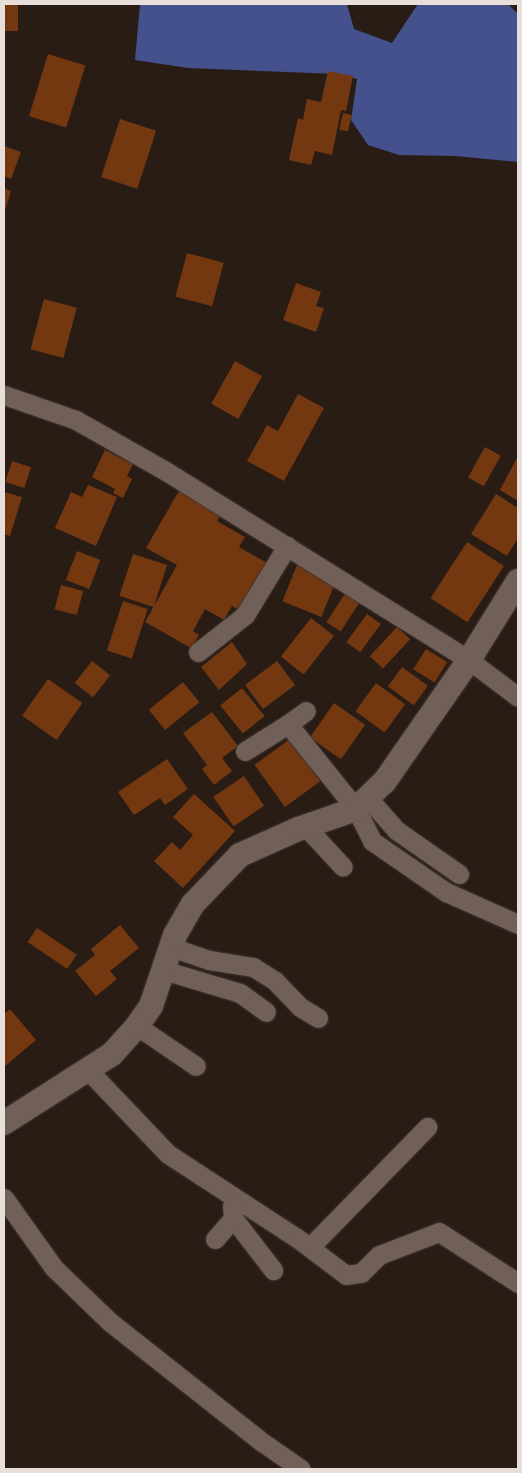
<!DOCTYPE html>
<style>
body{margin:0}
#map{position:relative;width:522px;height:1473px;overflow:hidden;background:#281c15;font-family:"DM Sans",sans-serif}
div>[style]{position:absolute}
.forest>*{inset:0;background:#45518c}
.building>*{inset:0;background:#743811;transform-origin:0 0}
.roads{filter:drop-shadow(0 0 1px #403632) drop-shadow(0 0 1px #403632)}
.minor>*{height:19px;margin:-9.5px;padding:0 9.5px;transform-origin:9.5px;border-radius:9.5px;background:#706058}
.tertiary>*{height:24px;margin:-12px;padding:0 12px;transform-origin:12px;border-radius:12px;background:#706058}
span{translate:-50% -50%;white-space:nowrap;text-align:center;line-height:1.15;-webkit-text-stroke:4.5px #1f120c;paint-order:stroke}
.frame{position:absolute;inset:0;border:5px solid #e8dfda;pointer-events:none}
</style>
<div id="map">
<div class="forest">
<i style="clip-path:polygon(140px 4px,347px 4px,354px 29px,392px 43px,418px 4px,508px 4px,518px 14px,518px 162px,455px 156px,399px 155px,368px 145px,351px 120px,357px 79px,338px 74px,188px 68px,135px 60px)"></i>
</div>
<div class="building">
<i style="left:4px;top:4px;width:14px;height:27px"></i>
<i style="left:48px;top:54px;width:39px;height:65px;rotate:17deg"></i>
<i style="clip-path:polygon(328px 71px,353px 76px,346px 111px,341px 110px,332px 155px,315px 151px,311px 165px,289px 160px,298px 118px,303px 120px,307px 99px,321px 102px)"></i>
<i style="left:343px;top:113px;width:9px;height:17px;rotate:13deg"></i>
<i style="left:120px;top:119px;width:38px;height:61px;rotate:18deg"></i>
<i style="clip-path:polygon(4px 146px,21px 152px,11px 179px,4px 176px)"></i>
<i style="clip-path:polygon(4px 188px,11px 191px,4px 213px)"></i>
<i style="left:187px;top:253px;width:38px;height:45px;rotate:15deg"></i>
<i style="clip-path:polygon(296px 283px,321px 292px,316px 306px,324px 308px,316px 332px,283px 320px)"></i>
<i style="left:44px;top:299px;width:34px;height:52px;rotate:15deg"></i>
<i style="left:235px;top:361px;width:31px;height:49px;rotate:29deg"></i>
<i style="clip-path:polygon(298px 394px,324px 408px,284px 481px,247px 461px,267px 425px,278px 431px)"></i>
<i style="left:485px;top:447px;width:18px;height:35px;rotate:29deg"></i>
<i style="clip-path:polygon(105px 450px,133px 464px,127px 476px,132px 479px,123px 498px,113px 493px,115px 489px,92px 477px)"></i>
<i style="clip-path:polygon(518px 456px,518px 501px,500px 490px)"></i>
<i style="left:12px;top:461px;width:20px;height:22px;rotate:18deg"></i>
<i style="clip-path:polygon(88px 485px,117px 497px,96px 546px,55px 528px,71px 492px,82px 497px)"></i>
<i style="clip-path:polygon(180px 489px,222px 513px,217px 521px,245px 537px,239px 547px,269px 564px,241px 612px,232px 606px,224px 620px,205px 609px,193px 631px,199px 635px,191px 648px,145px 622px,177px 565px,146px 548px)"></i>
<i style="clip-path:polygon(4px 492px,22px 497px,10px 536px,4px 534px)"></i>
<i style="clip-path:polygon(496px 494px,518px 508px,518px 538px,507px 556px,471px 534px)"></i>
<i style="left:467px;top:542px;width:44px;height:67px;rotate:33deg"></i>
<i style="left:77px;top:551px;width:25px;height:31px;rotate:21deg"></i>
<i style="left:133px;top:554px;width:36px;height:44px;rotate:18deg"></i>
<i style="left:297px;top:565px;width:42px;height:39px;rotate:22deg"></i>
<i style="left:61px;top:585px;width:23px;height:25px;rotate:15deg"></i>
<i style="left:346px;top:592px;width:17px;height:36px;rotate:33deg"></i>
<i style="left:123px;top:601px;width:26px;height:52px;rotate:18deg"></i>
<i style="left:367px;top:614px;width:17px;height:35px;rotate:36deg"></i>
<i style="left:311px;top:618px;width:29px;height:49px;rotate:38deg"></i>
<i style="left:397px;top:627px;width:18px;height:40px;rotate:43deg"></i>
<i style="clip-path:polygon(232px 642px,247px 664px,219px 690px,201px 667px)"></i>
<i style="left:426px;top:649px;width:25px;height:24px;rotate:32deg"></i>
<i style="left:92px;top:661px;width:23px;height:28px;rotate:38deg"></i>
<i style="left:277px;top:661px;width:30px;height:40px;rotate:53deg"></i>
<i style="left:402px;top:667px;width:32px;height:24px;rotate:36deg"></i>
<i style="left:48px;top:679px;width:42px;height:45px;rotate:35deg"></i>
<i style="left:183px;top:682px;width:26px;height:44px;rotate:51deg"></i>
<i style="left:376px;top:683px;width:36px;height:35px;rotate:36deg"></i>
<i style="left:242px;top:688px;width:36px;height:28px;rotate:51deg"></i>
<i style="left:334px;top:703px;width:38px;height:42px;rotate:35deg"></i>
<i style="clip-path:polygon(212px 712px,238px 746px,222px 758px,232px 771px,214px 785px,202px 769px,207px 765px,183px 733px)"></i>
<i style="left:290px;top:739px;width:52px;height:44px;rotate:54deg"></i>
<i style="clip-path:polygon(167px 759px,188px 789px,165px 805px,160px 798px,134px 815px,118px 792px)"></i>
<i style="left:244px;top:776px;width:36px;height:37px;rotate:56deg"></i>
<i style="clip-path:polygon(194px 794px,235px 831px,183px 888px,154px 861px,172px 842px,180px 850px,193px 835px,173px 817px)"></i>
<i style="clip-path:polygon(120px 925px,139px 948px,110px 971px,117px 979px,96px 996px,75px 971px,95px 955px,91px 949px)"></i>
<i style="left:37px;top:928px;width:48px;height:17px;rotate:34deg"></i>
<i style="clip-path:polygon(10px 1009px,36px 1040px,4px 1067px,4px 1014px)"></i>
</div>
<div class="roads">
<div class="minor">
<i style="left:4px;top:395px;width:76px;rotate:19.1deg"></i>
<i style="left:76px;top:420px;width:101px;rotate:29.6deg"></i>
<i style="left:164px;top:470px;width:359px;rotate:31.9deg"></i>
<i style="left:469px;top:660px;width:61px;rotate:37.1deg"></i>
<i style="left:198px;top:652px;width:60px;rotate:-38.2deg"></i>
<i style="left:245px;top:615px;width:81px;rotate:-58.7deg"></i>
<i style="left:288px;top:724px;width:22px;rotate:-36deg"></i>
<i style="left:245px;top:751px;width:51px;rotate:-32.1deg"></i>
<i style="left:288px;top:724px;width:109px;rotate:51.3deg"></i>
<i style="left:356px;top:809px;width:36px;rotate:63deg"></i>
<i style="left:372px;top:841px;width:90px;rotate:34.6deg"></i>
<i style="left:446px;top:892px;width:79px;rotate:24deg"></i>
<i style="left:368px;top:798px;width:43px;rotate:48.8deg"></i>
<i style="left:396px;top:830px;width:77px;rotate:34.9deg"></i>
<i style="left:306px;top:827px;width:54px;rotate:47.2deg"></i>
<i style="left:171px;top:947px;width:40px;rotate:18.9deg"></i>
<i style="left:209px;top:960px;width:45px;rotate:9deg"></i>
<i style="left:253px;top:967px;width:26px;rotate:32deg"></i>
<i style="left:275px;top:981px;width:36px;rotate:46deg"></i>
<i style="left:300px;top:1007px;width:21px;rotate:31deg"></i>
<i style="left:163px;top:970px;width:80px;rotate:16.6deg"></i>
<i style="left:240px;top:993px;width:32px;rotate:36deg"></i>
<i style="left:137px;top:1026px;width:71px;rotate:34.1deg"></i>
<i style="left:87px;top:1069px;width:117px;rotate:46.4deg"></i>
<i style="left:168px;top:1154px;width:154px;rotate:33.1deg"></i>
<i style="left:297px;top:1238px;width:61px;rotate:37.1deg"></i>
<i style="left:346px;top:1275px;width:15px;rotate:-8deg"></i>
<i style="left:361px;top:1273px;width:25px;rotate:-45deg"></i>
<i style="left:379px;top:1255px;width:64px;rotate:-21deg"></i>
<i style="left:439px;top:1232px;width:94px;rotate:32.8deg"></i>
<i style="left:4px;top:1198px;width:86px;rotate:54.5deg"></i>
<i style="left:54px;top:1268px;width:78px;rotate:44deg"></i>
<i style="left:110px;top:1322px;width:194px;rotate:38.3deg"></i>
<i style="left:262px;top:1442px;width:47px;rotate:34.7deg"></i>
<i style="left:233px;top:1218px;width:66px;rotate:52.4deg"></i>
<i style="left:215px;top:1239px;width:28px;rotate:-49deg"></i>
<i style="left:233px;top:1218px;width:12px;rotate:-95deg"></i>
<i style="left:310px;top:1247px;width:168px;rotate:-45.7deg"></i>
</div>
<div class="tertiary">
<i style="left:4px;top:1123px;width:128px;rotate:-32.6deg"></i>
<i style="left:112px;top:1054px;width:38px;rotate:-48deg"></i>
<i style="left:137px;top:1026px;width:24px;rotate:-55deg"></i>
<i style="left:151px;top:1006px;width:75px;rotate:-71.3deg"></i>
<i style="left:175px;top:935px;width:36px;rotate:-60deg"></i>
<i style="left:193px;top:904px;width:68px;rotate:-46.2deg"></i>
<i style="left:240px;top:855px;width:64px;rotate:-24.1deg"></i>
<i style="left:298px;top:829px;width:61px;rotate:-19deg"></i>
<i style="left:356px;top:809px;width:40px;rotate:-44deg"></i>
<i style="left:385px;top:781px;width:147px;rotate:-55.2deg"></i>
<i style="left:469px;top:660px;width:93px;rotate:-58.2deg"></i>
</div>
</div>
<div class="frame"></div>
</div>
